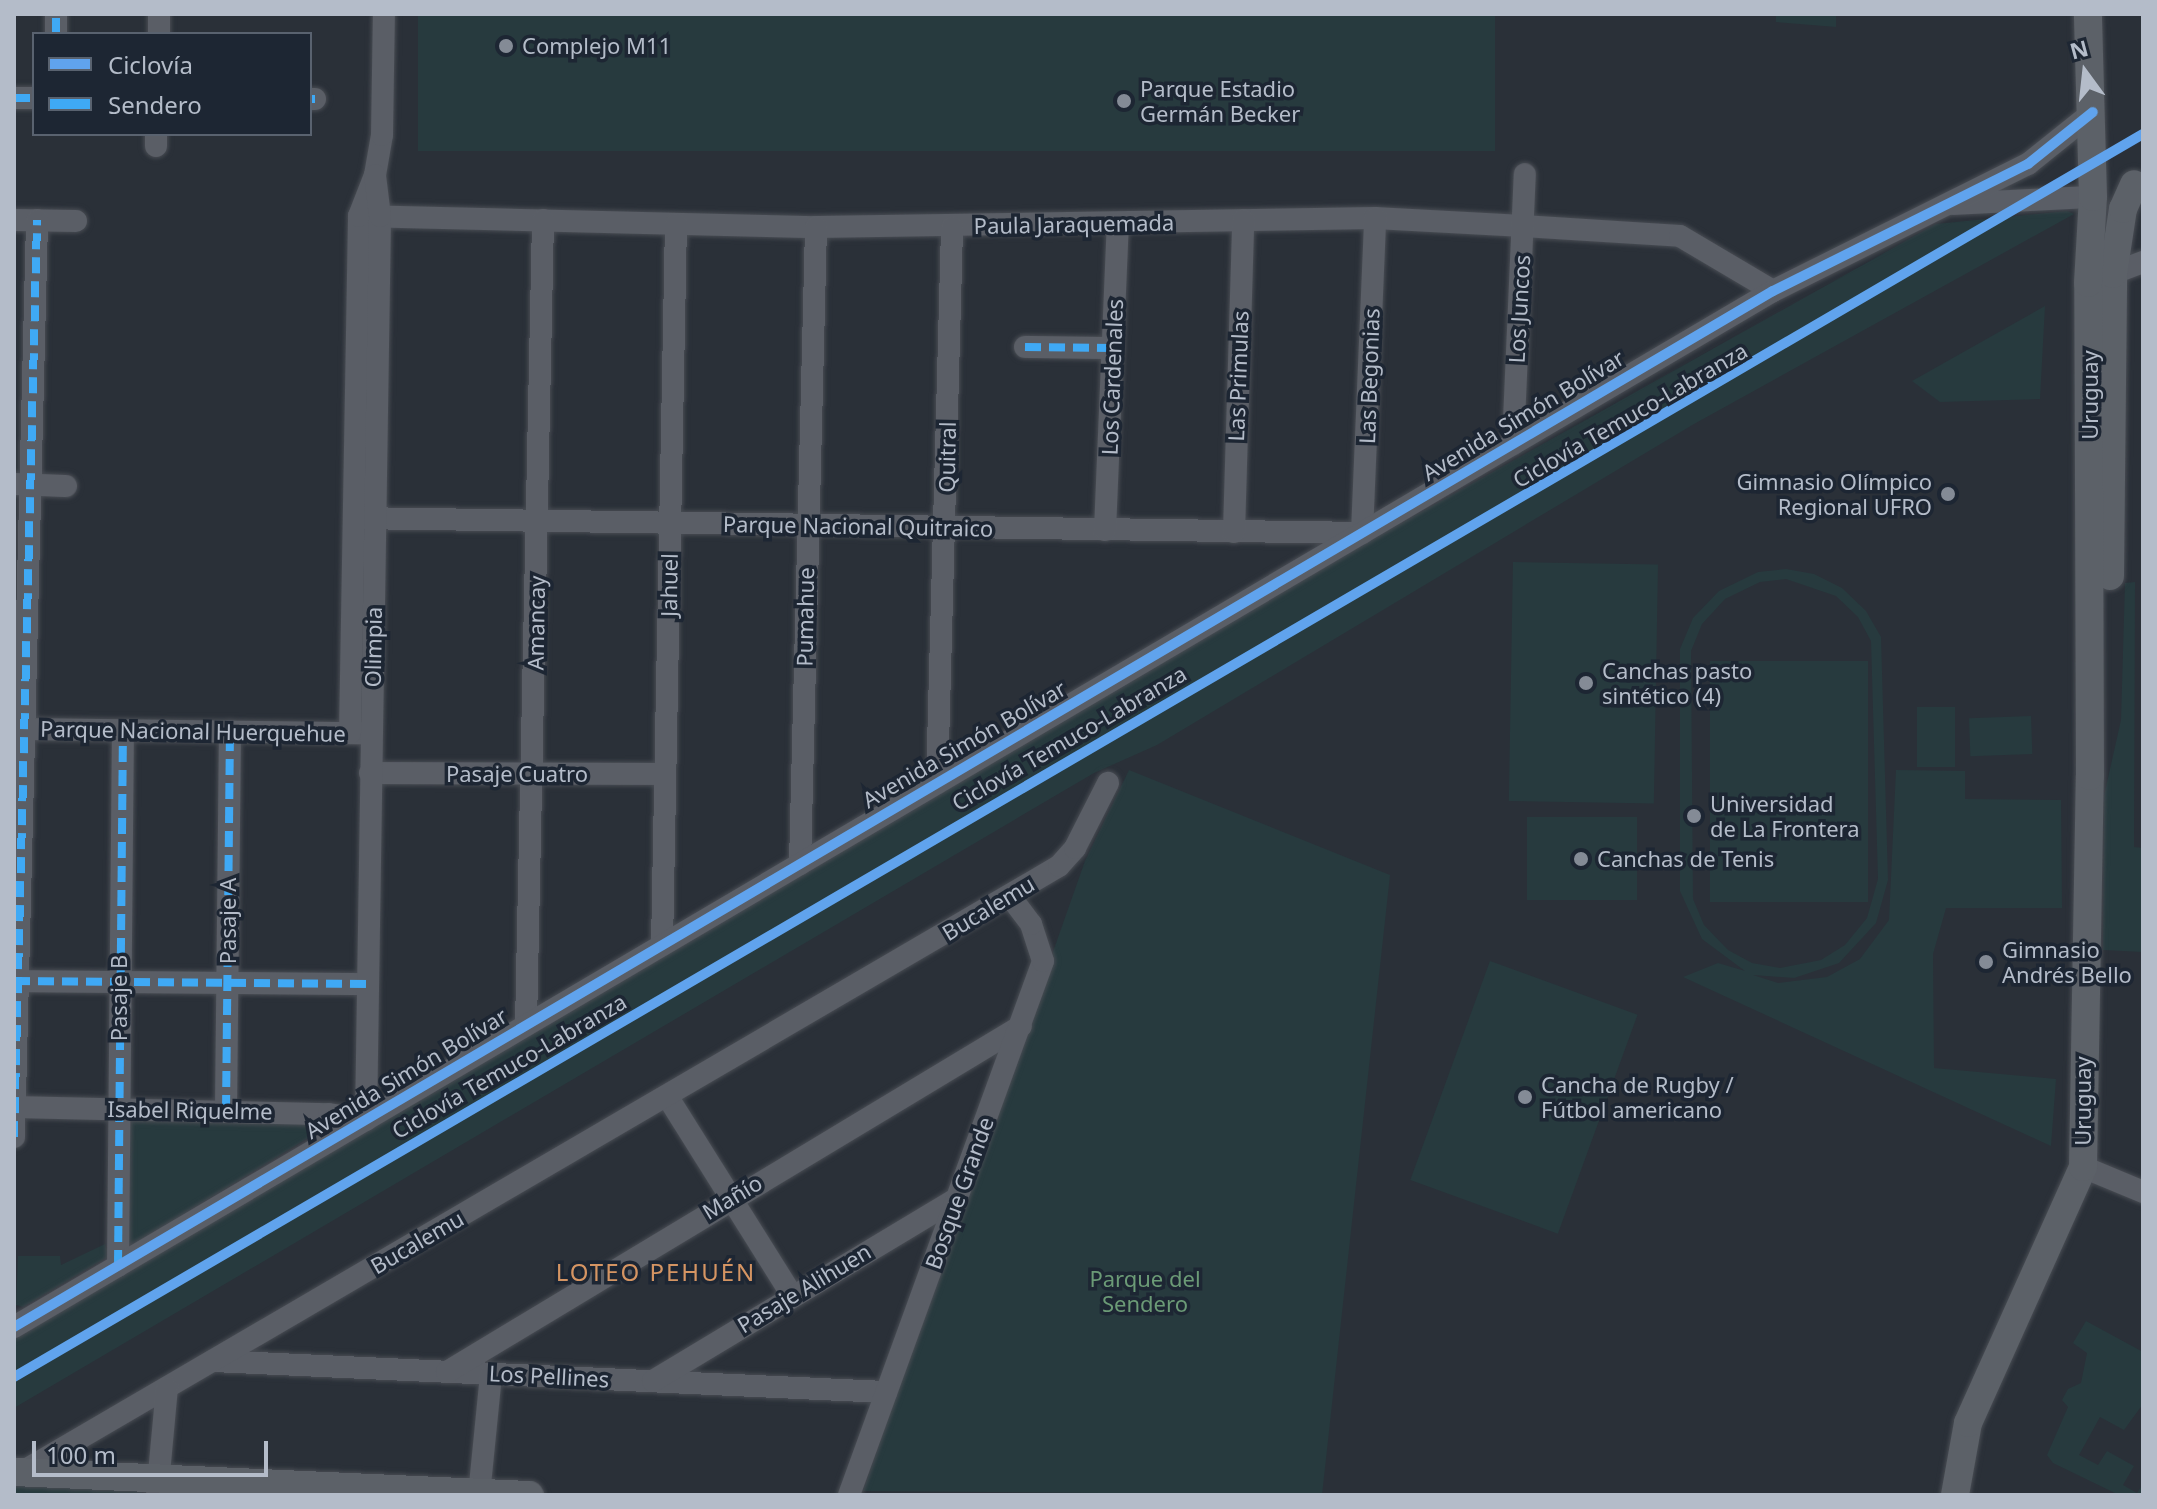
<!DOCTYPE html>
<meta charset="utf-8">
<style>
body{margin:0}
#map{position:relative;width:2157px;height:1509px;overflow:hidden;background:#2a3038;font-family:"Noto Sans",sans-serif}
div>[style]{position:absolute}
.green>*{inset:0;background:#273a3e;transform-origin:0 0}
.roads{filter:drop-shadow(0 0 2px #484c53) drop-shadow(0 0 2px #484c53)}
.minor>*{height:22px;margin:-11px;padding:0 11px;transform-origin:11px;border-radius:11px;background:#5a5e66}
.major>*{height:28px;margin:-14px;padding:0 14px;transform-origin:14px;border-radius:14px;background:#5c6168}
.quiet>*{height:8px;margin-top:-4px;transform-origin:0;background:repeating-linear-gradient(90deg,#3fa9f5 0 16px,transparent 0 24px)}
.cycleway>*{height:10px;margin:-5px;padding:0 5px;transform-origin:5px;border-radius:5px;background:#60a3ed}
.dots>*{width:22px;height:22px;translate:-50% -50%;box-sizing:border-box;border:4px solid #1d2633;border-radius:50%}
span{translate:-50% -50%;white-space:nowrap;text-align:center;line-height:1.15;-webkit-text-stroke:7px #1d2633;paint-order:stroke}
.poi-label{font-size:22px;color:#b4bcc9}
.left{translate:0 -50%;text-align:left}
.right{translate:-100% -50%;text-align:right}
.street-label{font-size:22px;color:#b4bcc9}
.park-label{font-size:22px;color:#6b9a76}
.neighbourhood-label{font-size:24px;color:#d59563;letter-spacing:2px}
.frame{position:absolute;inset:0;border:16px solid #b4bcc9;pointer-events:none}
.legend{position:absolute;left:32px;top:32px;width:280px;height:104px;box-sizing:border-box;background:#1d2633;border:2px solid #59626f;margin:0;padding:10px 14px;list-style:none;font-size:24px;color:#b4bcc9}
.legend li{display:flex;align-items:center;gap:16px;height:40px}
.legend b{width:40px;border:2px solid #59626f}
.north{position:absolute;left:2045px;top:32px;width:80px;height:80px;-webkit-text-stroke:6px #1d2633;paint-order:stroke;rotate:345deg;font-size:22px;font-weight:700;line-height:32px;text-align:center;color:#b4bcc9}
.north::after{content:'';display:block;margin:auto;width:28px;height:36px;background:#b4bcc9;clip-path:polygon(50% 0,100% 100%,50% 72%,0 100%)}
.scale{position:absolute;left:32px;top:1441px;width:236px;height:36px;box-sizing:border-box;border:4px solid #b4bcc9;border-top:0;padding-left:10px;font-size:24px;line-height:28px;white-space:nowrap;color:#b4bcc9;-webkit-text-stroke:6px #1d2633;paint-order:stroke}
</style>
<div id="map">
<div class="green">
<i style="left:418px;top:14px;width:1077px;height:137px"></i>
<i style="clip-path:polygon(1776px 14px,1836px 14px,1836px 27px,1776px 22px)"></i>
<i style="clip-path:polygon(2067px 211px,2074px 214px,1694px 424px,1157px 745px,1094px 773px,14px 1408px,14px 1335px,1373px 539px,1936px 224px)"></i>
<i style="clip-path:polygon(2045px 306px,2040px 399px,1940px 402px,1912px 381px)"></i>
<i style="left:1513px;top:562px;width:145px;height:239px;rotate:1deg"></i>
<i style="clip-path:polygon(evenodd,1786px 569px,1814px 574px,1842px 588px,1866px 611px,1881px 637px,1888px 880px,1876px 923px,1839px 963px,1794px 978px,1753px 975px,1778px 983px,1827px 977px,1860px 959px,1889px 920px,1896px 770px,1965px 771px,1965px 799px,2061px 800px,2062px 908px,1946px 908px,1933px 954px,1934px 1068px,2056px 1079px,2051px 1146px,1683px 977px,1718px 963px,1745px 971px,1702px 939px,1680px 891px,1680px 649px,1693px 618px,1719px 591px,1758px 572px,1786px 569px,1786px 579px,1836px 596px,1858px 617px,1871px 641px,1878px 879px,1867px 918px,1845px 945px,1821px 960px,1780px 968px,1752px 963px,1728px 950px,1704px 925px,1693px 899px,1691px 651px,1702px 624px,1725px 599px,1760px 582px,1786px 579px)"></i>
<i style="clip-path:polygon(2135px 582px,2134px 847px,2143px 848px,2143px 952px,2103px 950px,2104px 796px,2121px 720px,2125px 583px)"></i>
<i style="left:1710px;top:661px;width:158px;height:241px"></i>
<i style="left:1955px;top:707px;width:60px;height:38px;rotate:90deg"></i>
<i style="left:2031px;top:716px;width:38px;height:62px;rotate:88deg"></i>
<i style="clip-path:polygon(1129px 770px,1390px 875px,1322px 1495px,863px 1491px,1085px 861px)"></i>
<i style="left:1527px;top:817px;width:110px;height:83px"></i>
<i style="left:1490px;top:961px;width:157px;height:233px;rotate:20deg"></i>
<i style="clip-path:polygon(137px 1115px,327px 1120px,329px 1125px,130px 1247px,124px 1246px,127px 1124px)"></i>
<i style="clip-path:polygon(105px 1244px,109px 1256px,23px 1307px,16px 1305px,18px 1256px,60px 1256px,61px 1265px)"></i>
<i style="clip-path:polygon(2086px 1321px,2143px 1352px,2143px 1404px,2124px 1430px,2100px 1417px,2079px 1455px,2098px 1465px,2107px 1451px,2134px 1466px,2123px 1485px,2137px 1493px,2143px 1484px,2143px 1495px,2119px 1495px,2053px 1463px,2047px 1455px,2068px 1407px,2062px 1400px,2068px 1389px,2081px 1383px,2087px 1353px,2073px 1343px)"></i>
<i style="clip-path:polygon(14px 1484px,143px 1487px,141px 1495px,14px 1495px)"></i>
</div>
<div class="roads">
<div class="minor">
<i style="left:56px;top:34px;width:20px;rotate:-90deg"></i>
<i style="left:159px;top:34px;width:20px;rotate:-90deg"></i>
<i style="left:14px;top:98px;width:20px"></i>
<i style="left:310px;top:99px;width:5px"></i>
<i style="left:156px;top:146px;width:12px;rotate:-90deg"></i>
<i style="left:1953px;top:204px;width:140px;rotate:-2.9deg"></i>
<i style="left:359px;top:216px;width:457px;rotate:1.4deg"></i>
<i style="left:816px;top:227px;width:559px;rotate:-0.92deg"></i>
<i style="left:1375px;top:218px;width:148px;rotate:3.1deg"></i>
<i style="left:1523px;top:226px;width:157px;rotate:3.6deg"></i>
<i style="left:1680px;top:236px;width:108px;rotate:30.6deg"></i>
<i style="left:14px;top:220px;width:62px;rotate:0.9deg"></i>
<i style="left:2103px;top:277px;width:43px;rotate:-20.6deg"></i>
<i style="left:1025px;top:347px;width:88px;rotate:0.7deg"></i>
<i style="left:1513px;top:444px;width:270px;rotate:-87.5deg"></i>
<i style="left:14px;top:484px;width:52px;rotate:2.2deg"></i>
<i style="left:354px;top:518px;width:1008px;rotate:0.85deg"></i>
<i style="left:1362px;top:533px;width:315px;rotate:-87.6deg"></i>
<i style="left:1105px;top:530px;width:306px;rotate:-87.6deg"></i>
<i style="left:1234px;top:532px;width:312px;rotate:-88.3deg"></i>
<i style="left:14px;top:729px;width:351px;rotate:0.7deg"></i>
<i style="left:350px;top:733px;width:517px;rotate:-89deg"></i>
<i style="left:359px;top:216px;width:44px;rotate:-68.7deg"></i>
<i style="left:375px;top:175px;width:41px;rotate:-80.1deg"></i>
<i style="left:382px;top:135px;width:121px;rotate:-89.1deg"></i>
<i style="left:370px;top:773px;width:294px;rotate:0.2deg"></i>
<i style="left:937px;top:783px;width:556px;rotate:-88.45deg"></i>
<i style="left:800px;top:864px;width:637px;rotate:-88.56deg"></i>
<i style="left:662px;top:945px;width:721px;rotate:-88.89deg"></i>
<i style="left:14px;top:981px;width:354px;rotate:0.5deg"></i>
<i style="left:526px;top:1025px;width:805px;rotate:-88.79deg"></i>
<i style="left:667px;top:1096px;width:234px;rotate:57.9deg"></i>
<i style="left:14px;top:1107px;width:315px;rotate:1.3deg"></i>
<i style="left:329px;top:1114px;width:37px;rotate:9deg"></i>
<i style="left:226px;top:1111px;width:380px;rotate:-89.4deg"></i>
<i style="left:366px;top:1120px;width:904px;rotate:-89.11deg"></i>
<i style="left:380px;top:216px;width:41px;rotate:-97deg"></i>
<i style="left:14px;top:1137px;width:917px;rotate:-88.56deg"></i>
<i style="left:2083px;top:1167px;width:65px;rotate:22.6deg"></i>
<i style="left:118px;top:1266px;width:536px;rotate:-89.47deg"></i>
<i style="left:14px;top:1327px;width:2041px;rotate:-30.5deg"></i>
<i style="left:1773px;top:291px;width:285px;rotate:-26.5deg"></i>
<i style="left:2028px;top:164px;width:83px;rotate:-38.7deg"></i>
<i style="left:213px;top:1361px;width:674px;rotate:2.64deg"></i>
<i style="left:447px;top:1372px;width:670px;rotate:-31.08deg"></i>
<i style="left:653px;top:1381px;width:355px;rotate:-31deg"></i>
<i style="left:22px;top:1472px;width:1201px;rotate:-30.3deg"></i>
<i style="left:1059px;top:866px;width:24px;rotate:-48deg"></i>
<i style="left:1075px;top:848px;width:73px;rotate:-63.1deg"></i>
<i style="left:157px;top:1495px;width:107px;rotate:-84.7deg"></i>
<i style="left:479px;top:1495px;width:122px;rotate:-84.3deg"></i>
<i style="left:849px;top:1495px;width:568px;rotate:-70.03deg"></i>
<i style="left:1043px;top:961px;width:39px;rotate:-108deg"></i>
<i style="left:1031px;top:924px;width:35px;rotate:-127deg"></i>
</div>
<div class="major">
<i style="left:2110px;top:576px;width:302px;rotate:-89.4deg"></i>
<i style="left:2113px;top:274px;width:66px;rotate:-81.3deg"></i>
<i style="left:2123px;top:209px;width:27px;rotate:-66deg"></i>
<i style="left:14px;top:1472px;width:516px;rotate:2.56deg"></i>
<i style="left:1955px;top:1495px;width:73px;rotate:-79.8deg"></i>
<i style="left:1968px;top:1423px;width:281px;rotate:-65.8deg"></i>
<i style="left:2083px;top:1167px;width:391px;rotate:-89deg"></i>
<i style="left:2090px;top:776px;width:493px;rotate:-90.2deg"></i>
<i style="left:2088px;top:283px;width:86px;rotate:-86.7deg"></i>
<i style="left:2093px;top:197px;width:183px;rotate:-91.6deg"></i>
</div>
</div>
<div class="quiet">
<i style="left:56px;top:34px;width:20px;rotate:-90deg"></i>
<i style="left:14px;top:98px;width:20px"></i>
<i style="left:310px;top:99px;width:5px"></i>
<i style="left:1025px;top:347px;width:88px;rotate:0.7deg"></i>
<i style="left:14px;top:981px;width:354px;rotate:0.5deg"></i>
<i style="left:226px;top:1111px;width:380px;rotate:-89.4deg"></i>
<i style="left:14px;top:1137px;width:917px;rotate:-88.56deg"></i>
<i style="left:118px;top:1266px;width:536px;rotate:-89.47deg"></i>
</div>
<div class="cycleway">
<i style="left:14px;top:1327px;width:2041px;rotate:-30.5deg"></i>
<i style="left:1773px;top:291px;width:285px;rotate:-26.5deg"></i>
<i style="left:2028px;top:164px;width:83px;rotate:-38.7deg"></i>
<i style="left:14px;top:1377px;width:2465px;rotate:-30.28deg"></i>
</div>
<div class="dots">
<i style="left:506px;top:46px;background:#848b96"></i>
<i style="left:1124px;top:101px;background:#848b96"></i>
<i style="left:1948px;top:494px;background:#848b96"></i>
<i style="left:1586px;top:683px;background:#848b96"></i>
<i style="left:1694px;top:816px;background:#848b96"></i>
<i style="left:1581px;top:859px;background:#848b96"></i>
<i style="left:1986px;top:962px;background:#848b96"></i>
<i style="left:1525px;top:1097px;background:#848b96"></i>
</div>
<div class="poi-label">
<span class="left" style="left:522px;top:46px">Complejo M11</span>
<span class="left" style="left:1140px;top:101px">Parque Estadio<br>Germán Becker</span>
<span class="right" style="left:1932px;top:494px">Gimnasio Olímpico<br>Regional UFRO</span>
<span class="left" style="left:1602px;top:683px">Canchas pasto<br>sintético (4)</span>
<span class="left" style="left:1710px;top:816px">Universidad<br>de La Frontera</span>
<span class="left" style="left:1597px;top:859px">Canchas de Tenis</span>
<span class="left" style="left:2002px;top:962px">Gimnasio<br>Andrés Bello</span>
<span class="left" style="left:1541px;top:1097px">Cancha de Rugby /<br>Fútbol americano</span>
</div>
<div class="street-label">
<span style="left:1074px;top:224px;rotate:-1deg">Paula Jaraquemada</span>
<span style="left:1519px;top:309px;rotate:-87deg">Los Juncos</span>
<span style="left:1238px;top:376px;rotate:-88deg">Las Primulas</span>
<span style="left:1369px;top:376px;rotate:-88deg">Las Begonias</span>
<span style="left:1112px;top:377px;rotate:-88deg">Los Cardenales</span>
<span style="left:2090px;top:395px;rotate:-90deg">Uruguay</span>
<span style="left:1523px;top:415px;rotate:-31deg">Avenida Simón Bolívar</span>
<span style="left:1630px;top:415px;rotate:-30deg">Ciclovía Temuco-Labranza</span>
<span style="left:947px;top:457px;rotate:-89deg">Quitral</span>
<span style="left:858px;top:526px;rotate:1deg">Parque Nacional Quitraico</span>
<span style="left:669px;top:585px;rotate:-89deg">Jahuel</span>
<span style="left:805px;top:617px;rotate:-89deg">Pumahue</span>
<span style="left:536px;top:623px;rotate:-89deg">Amancay</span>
<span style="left:373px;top:647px;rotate:-89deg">Olimpia</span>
<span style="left:193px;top:731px;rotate:1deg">Parque Nacional Huerquehue</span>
<span style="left:1069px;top:738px;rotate:-30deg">Ciclovía Temuco-Labranza</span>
<span style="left:964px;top:744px;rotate:-30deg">Avenida Simón Bolívar</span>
<span style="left:517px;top:774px">Pasaje Cuatro</span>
<span style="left:988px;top:908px;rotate:-31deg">Bucalemu</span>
<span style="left:228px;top:921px;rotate:-90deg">Pasaje A</span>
<span style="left:119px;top:998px;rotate:-90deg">Pasaje B</span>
<span style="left:509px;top:1066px;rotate:-30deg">Ciclovía Temuco-Labranza</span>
<span style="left:406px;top:1073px;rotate:-31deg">Avenida Simón Bolívar</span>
<span style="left:2083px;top:1101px;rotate:-90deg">Uruguay</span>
<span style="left:190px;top:1110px;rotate:1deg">Isabel Riquelme</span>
<span style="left:959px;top:1193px;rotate:-70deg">Bosque Grande</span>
<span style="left:732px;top:1197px;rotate:-31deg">Mañío</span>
<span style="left:417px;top:1242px;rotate:-30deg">Bucalemu</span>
<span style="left:804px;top:1288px;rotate:-31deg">Pasaje Alihuen</span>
<span style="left:549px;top:1376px;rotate:3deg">Los Pellines</span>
</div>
<div class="park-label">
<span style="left:1145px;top:1291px">Parque del<br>Sendero</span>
</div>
<div class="neighbourhood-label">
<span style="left:656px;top:1272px">LOTEO PEHUÉN</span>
</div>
<div class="frame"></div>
<ul class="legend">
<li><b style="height:10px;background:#60a3ed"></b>Ciclovía</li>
<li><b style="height:10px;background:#3fa9f5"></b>Sendero</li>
</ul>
<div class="north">N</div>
<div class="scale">100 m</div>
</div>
